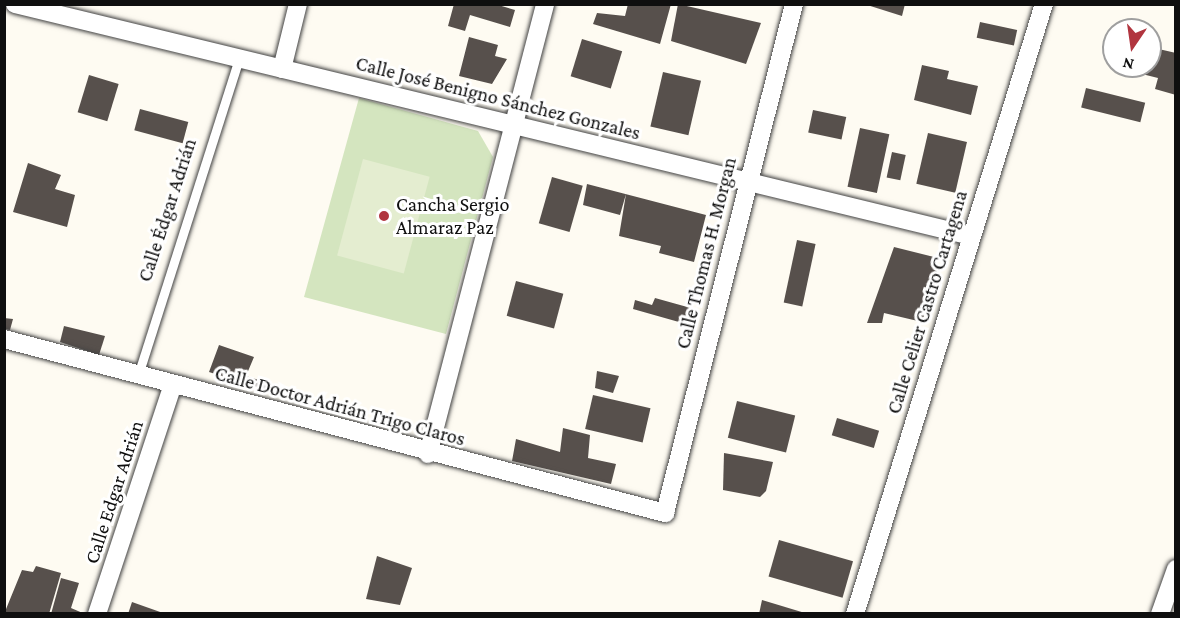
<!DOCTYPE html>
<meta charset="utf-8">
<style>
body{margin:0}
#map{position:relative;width:1180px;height:618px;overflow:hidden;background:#fefbf2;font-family:"Crimson Pro",serif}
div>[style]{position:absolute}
.green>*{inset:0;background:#d4e5bf}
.pitch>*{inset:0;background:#e4edd0;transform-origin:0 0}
.building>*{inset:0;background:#57504c;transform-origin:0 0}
.roads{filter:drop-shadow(0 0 2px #424242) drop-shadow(0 0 2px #424242)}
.lane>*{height:9px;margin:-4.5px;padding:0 4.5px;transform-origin:4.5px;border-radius:4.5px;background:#fff}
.street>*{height:18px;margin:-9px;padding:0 9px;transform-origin:9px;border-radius:9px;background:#fff}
.dots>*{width:16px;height:16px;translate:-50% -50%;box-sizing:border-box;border:3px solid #fff;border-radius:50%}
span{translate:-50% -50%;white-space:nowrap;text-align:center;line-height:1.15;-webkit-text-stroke:6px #fff;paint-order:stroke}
.street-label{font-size:20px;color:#0f0f0f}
.poi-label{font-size:20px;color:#0f0f0f}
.left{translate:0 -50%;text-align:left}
.frame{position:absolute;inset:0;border:6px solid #0f0f0f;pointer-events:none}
.north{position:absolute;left:1102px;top:18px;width:60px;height:60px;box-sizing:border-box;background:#fff;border:2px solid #9f9f9f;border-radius:50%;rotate:193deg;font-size:16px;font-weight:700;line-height:24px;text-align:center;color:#0f0f0f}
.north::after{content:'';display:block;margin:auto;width:21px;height:27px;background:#b1353f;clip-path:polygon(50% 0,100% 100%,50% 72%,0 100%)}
</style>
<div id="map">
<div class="green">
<i style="clip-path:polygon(359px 98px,478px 131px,493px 157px,446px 334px,304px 297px)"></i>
</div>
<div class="pitch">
<i style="left:363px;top:159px;width:69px;height:100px;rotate:15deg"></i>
</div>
<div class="building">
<i style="clip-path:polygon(454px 4px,495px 4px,515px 10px,510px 27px,470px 15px,465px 31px,448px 26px)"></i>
<i style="clip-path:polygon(628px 4px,671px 4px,660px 44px,593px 24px,597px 13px,625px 16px)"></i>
<i style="clip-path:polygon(678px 4px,761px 23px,746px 64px,671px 41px)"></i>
<i style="clip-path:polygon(864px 4px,905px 4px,902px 16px)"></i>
<i style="left:980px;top:22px;width:38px;height:16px;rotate:12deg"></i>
<i style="clip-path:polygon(469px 37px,498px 45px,495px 56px,507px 59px,492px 84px,459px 76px)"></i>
<i style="left:582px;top:39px;width:42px;height:39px;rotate:17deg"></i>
<i style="clip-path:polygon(1150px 47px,1176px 53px,1176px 95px,1155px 89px,1158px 78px,1134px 72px,1136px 66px,1150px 66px)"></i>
<i style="clip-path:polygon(922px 65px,949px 71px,947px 79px,978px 86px,971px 115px,914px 100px)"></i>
<i style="left:663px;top:72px;width:39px;height:56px;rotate:13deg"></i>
<i style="left:89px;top:75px;width:31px;height:39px;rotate:17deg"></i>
<i style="left:1086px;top:88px;width:61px;height:20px;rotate:14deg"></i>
<i style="left:140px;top:109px;width:50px;height:22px;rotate:15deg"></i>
<i style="left:813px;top:110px;width:34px;height:23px;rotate:12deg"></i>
<i style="left:860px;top:128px;width:30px;height:60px;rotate:12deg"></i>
<i style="left:928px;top:133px;width:40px;height:52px;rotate:13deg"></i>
<i style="left:892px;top:152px;width:14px;height:26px;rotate:12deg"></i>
<i style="clip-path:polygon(28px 163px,61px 175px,55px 189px,75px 195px,67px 227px,13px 212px)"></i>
<i style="left:552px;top:177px;width:32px;height:48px;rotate:16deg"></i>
<i style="clip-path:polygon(587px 184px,706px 215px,694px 262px,659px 253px,661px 246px,619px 236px,626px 194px,620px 215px,583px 205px)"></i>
<i style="left:797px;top:240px;width:19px;height:64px;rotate:12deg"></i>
<i style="clip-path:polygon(894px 247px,934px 257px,938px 268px,922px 322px,884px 313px,882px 323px,867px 323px)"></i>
<i style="left:516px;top:281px;width:49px;height:36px;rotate:15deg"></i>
<i style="clip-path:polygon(655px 298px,698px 310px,693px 326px,633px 309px,635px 300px,652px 305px)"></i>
<i style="clip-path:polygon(4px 318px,13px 319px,10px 330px,4px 329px)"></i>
<i style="clip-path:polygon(64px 326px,105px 336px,99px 355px,60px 342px)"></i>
<i style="clip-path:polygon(219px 345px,254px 357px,246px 376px,272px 384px,269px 391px,209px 372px)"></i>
<i style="clip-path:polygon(597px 371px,619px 376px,613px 393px,595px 388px)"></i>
<i style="left:593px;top:395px;width:59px;height:35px;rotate:13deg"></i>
<i style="left:737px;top:401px;width:60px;height:38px;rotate:14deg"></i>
<i style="left:837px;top:418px;width:44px;height:18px;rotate:17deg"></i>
<i style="clip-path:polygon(563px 428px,590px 435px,588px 458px,616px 464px,611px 484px,512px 461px,516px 439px,560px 452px)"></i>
<i style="clip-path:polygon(724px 453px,773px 462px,766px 491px,760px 497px,723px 490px)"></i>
<i style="left:779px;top:540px;width:77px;height:38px;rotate:16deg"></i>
<i style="clip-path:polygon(377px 556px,412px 568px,400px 605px,366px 599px)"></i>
<i style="clip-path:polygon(36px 566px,61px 573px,49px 614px,4px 614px,22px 570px,33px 572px)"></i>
<i style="clip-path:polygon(61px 578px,79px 583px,71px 608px,85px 614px,51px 614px)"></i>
<i style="clip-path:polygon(762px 600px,805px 613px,805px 614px,759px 614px)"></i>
<i style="clip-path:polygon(132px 602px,163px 613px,163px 614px,128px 614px)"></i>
</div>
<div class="roads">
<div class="lane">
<i style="left:138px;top:375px;width:332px;rotate:-72.3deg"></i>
</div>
<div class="street">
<i style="left:15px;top:4px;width:984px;rotate:13.64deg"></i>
<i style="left:282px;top:69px;width:67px;rotate:-76.2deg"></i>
<i style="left:4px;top:339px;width:684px;rotate:14.75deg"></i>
<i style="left:665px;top:513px;width:525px;rotate:-75.78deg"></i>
<i style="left:428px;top:454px;width:465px;rotate:-75.4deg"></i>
<i style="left:97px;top:614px;width:242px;rotate:-71.7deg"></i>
<i style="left:855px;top:614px;width:639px;rotate:-72.79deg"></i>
<i style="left:1160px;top:614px;width:48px;rotate:-70.4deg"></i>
</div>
</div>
<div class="dots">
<i style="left:384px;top:216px;background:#b1353f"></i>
</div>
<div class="street-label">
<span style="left:498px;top:98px;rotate:14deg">Calle José Benigno Sánchez Gonzales</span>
<span style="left:167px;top:210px;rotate:-72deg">Calle Édgar Adrián</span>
<span style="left:706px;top:253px;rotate:-76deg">Calle Thomas H. Morgan</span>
<span style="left:927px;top:302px;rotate:-73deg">Calle Celier Castro Cartagena</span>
<span style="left:340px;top:406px;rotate:15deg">Calle Doctor Adrián Trigo Claros</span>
<span style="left:114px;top:492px;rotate:-72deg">Calle Edgar Adrián</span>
</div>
<div class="poi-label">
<span class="left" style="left:396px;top:216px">Cancha Sergio<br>Almaraz Paz</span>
</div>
<div class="frame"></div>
<div class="north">N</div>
</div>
